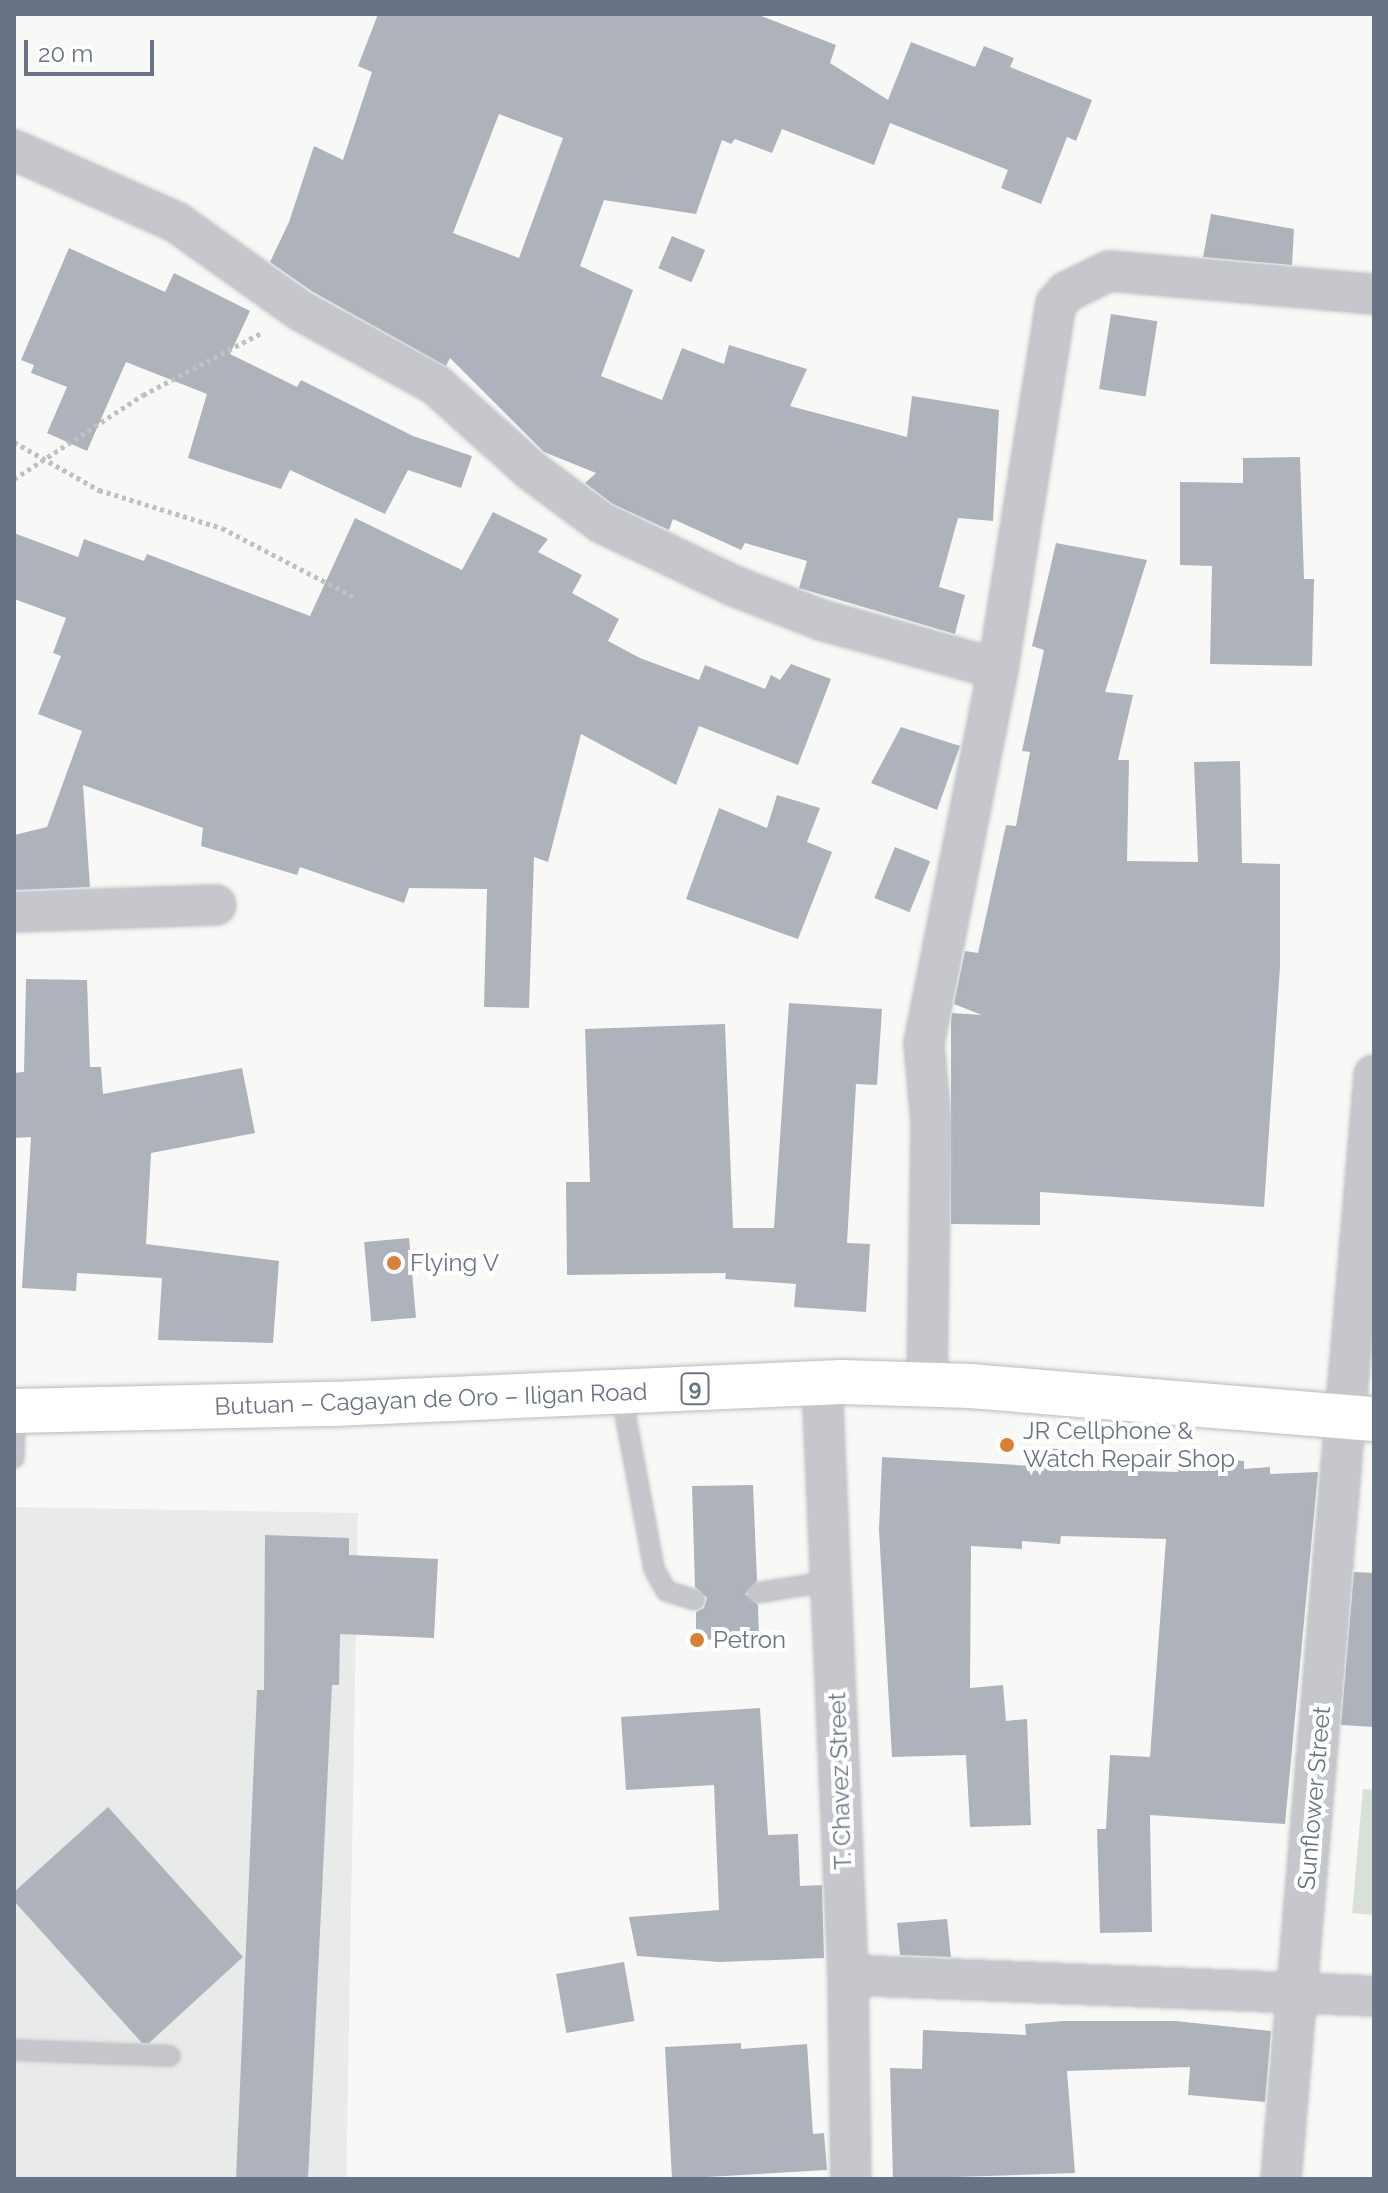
<!DOCTYPE html>
<meta charset="utf-8">
<style>
body{margin:0}
#map{position:relative;width:1388px;height:2193px;overflow:hidden;background:#f8f9f7;font-family:Raleway,sans-serif}
div>[style]{position:absolute}
.built>*{inset:0;background:#e9eaea;transform-origin:0 0}
.green>*{inset:0;background:#d9e0d8}
.building>*{inset:0;background:#aeb3bb;transform-origin:0 0}
.path>*{height:5px;margin-top:-2.5px;transform-origin:0;background:repeating-linear-gradient(90deg,#bfc0c3 0 4px,transparent 0 8px)}
.roads{filter:drop-shadow(0 0 2px #b8babe) drop-shadow(0 0 2px #b8babe)}
.service>*{height:18px;margin:-9px;padding:0 9px;transform-origin:9px;border-radius:9px;background:#c5c7cc}
.minor>*{height:38px;margin:-19px;padding:0 19px;transform-origin:19px;border-radius:19px;background:#c5c7cc}
.trunk>*{height:44px;margin:-22px;padding:0 22px;transform-origin:22px;border-radius:22px;background:#fff}
.dots>*{width:22px;height:22px;translate:-50% -50%;box-sizing:border-box;border:4px solid #fff;border-radius:50%}
span{translate:-50% -50%;white-space:nowrap;text-align:center;line-height:1.15;-webkit-text-stroke:8px #fff;paint-order:stroke}
.shield-label span{padding:2px 6px;background:#fff;border:2px solid;border-radius:6px;-webkit-text-stroke-width:0}
.shield-label{font-size:22px;color:#6a7386;font-weight:700}
.poi-label{font-size:24px;color:#6a7386}
.left{translate:0 -50%;text-align:left}
.street-label{font-size:24px;color:#6a7386}
.frame{position:absolute;inset:0;border:16px solid #6a7386;pointer-events:none}
.scale{position:absolute;left:24px;top:40px;width:130px;height:36px;box-sizing:border-box;border:4px solid #6a7386;border-top:0;padding-left:10px;font-size:24px;line-height:28px;white-space:nowrap;color:#6a7386;-webkit-text-stroke:6px #fff;paint-order:stroke}
</style>
<div id="map">
<div class="built">
<i style="left:14px;top:1507px;width:344px;height:672px;rotate:1deg"></i>
</div>
<div class="green">
<i style="clip-path:polygon(1363px 1789px,1374px 1790px,1374px 1915px,1352px 1913px)"></i>
</div>
<div class="building">
<i style="clip-path:polygon(evenodd,378px 14px,756px 14px,836px 45px,830px 63px,888px 100px,911px 42px,975px 67px,984px 46px,1014px 58px,1010px 67px,1092px 100px,1076px 141px,1067px 137px,1041px 204px,1001px 188px,1008px 170px,890px 123px,874px 165px,782px 129px,772px 153px,735px 139px,731px 144px,722px 140px,696px 214px,604px 200px,580px 266px,633px 290px,601px 376px,662px 400px,682px 348px,724px 364px,729px 345px,807px 369px,790px 406px,907px 437px,912px 396px,999px 410px,993px 521px,958px 518px,939px 587px,965px 595px,955px 634px,799px 588px,807px 561px,745px 543px,741px 550px,673px 519px,669px 530px,613px 504px,585px 483px,596px 473px,544px 452px,450px 358px,446px 366px,313px 292px,270px 262px,289px 222px,314px 146px,343px 160px,372px 72px,358px 66px,378px 14px,499px 114px,563px 138px,519px 258px,453px 233px,499px 114px)"></i>
<i style="clip-path:polygon(1211px 214px,1294px 229px,1292px 265px,1203px 257px)"></i>
<i style="left:672px;top:236px;width:36px;height:35px;rotate:23deg"></i>
<i style="clip-path:polygon(69px 248px,165px 292px,174px 273px,250px 311px,230px 354px,297px 387px,301px 380px,413px 436px,472px 456px,461px 488px,408px 470px,385px 514px,290px 470px,281px 489px,188px 458px,207px 394px,126px 362px,87px 451px,47px 433px,67px 387px,31px 373px,34px 365px,21px 360px)"></i>
<i style="left:1111px;top:314px;width:47px;height:76px;rotate:9deg"></i>
<i style="clip-path:polygon(1300px 457px,1304px 579px,1314px 579px,1312px 666px,1210px 664px,1212px 566px,1180px 565px,1180px 482px,1243px 483px,1243px 458px)"></i>
<i style="clip-path:polygon(493px 512px,548px 539px,538px 552px,582px 575px,572px 593px,619px 619px,608px 641px,640px 658px,699px 680px,705px 665px,765px 689px,771px 675px,780px 680px,791px 664px,831px 679px,798px 765px,699px 726px,676px 785px,581px 734px,548px 862px,534px 857px,529px 1008px,484px 1007px,487px 889px,409px 888px,404px 903px,300px 867px,297px 875px,201px 846px,203px 828px,83px 785px,90px 887px,14px 890px,14px 835px,47px 827px,82px 731px,38px 714px,61px 656px,53px 653px,66px 618px,14px 599px,14px 533px,78px 557px,84px 539px,144px 561px,147px 554px,310px 616px,355px 518px,462px 570px)"></i>
<i style="clip-path:polygon(1056px 543px,1147px 560px,1105px 692px,1133px 695px,1118px 760px,1129px 760px,1127px 861px,1198px 862px,1194px 762px,1240px 761px,1242px 863px,1280px 864px,1280px 967px,1264px 1207px,1040px 1192px,1040px 1225px,951px 1224px,951px 1022px,952px 1013px,982px 1015px,954px 1004px,965px 951px,978px 953px,1006px 825px,1016px 826px,1030px 752px,1022px 751px,1044px 650px,1032px 646px)"></i>
<i style="clip-path:polygon(901px 727px,960px 746px,937px 810px,871px 783px)"></i>
<i style="clip-path:polygon(777px 795px,820px 808px,807px 842px,832px 852px,798px 939px,686px 899px,719px 808px,767px 828px)"></i>
<i style="left:895px;top:847px;width:38px;height:55px;rotate:22deg"></i>
<i style="clip-path:polygon(26px 979px,87px 980px,90px 1067px,101px 1067px,103px 1094px,242px 1068px,255px 1133px,151px 1153px,146px 1244px,279px 1261px,273px 1343px,158px 1340px,162px 1278px,77px 1273px,76px 1291px,22px 1288px,31px 1137px,14px 1138px,14px 1073px,24px 1072px)"></i>
<i style="clip-path:polygon(789px 1003px,882px 1009px,877px 1085px,856px 1084px,847px 1243px,870px 1244px,866px 1312px,794px 1307px,796px 1284px,725px 1279px,726px 1273px,567px 1275px,566px 1182px,590px 1182px,585px 1029px,725px 1024px,733px 1228px,774px 1228px)"></i>
<i style="left:409px;top:1238px;width:80px;height:45px;rotate:85deg"></i>
<i style="clip-path:polygon(1036px 1447px,1069px 1450px,1068px 1469px,1178px 1472px,1180px 1455px,1244px 1461px,1244px 1469px,1270px 1467px,1270px 1474px,1318px 1472px,1285px 1824px,1150px 1815px,1152px 1932px,1100px 1933px,1097px 1829px,1106px 1829px,1110px 1755px,1150px 1757px,1166px 1539px,1061px 1536px,1060px 1544px,1022px 1541px,1022px 1549px,971px 1546px,970px 1688px,1003px 1685px,1006px 1721px,1027px 1719px,1031px 1825px,970px 1827px,966px 1755px,892px 1757px,879px 1530px,882px 1457px,1034px 1466px)"></i>
<i style="clip-path:polygon(753px 1485px,757px 1581px,745px 1594px,758px 1605px,759px 1638px,696px 1640px,696px 1612px,704px 1608px,707px 1598px,695px 1587px,692px 1486px)"></i>
<i style="clip-path:polygon(265px 1535px,349px 1538px,349px 1555px,438px 1559px,434px 1638px,340px 1634px,339px 1685px,332px 1685px,308px 2179px,236px 2179px,257px 1690px,264px 1690px)"></i>
<i style="clip-path:polygon(1354px 1572px,1374px 1573px,1374px 1727px,1341px 1725px)"></i>
<i style="clip-path:polygon(760px 1708px,768px 1835px,798px 1834px,800px 1886px,822px 1885px,824px 1958px,720px 1962px,637px 1956px,629px 1917px,719px 1910px,714px 1785px,626px 1790px,621px 1717px)"></i>
<i style="clip-path:polygon(108px 1807px,243px 1957px,149px 2043px,142px 2043px,14px 1901px,14px 1892px)"></i>
<i style="clip-path:polygon(947px 1919px,951px 1957px,900px 1955px,897px 1923px)"></i>
<i style="left:624px;top:1962px;width:60px;height:69px;rotate:80deg"></i>
<i style="clip-path:polygon(1063px 2021px,1175px 2021px,1271px 2031px,1265px 2102px,1188px 2095px,1190px 2067px,1067px 2071px,1075px 2173px,893px 2179px,890px 2068px,922px 2069px,923px 2030px,1026px 2035px,1025px 2024px)"></i>
<i style="clip-path:polygon(741px 2043px,741px 2049px,807px 2044px,813px 2134px,824px 2133px,827px 2170px,672px 2179px,665px 2047px)"></i>
</div>
<div class="path">
<i style="left:14px;top:442px;width:98px;rotate:29.5deg"></i>
<i style="left:99px;top:490px;width:129px;rotate:17.2deg"></i>
<i style="left:222px;top:528px;width:149px;rotate:27.6deg"></i>
<i style="left:14px;top:479px;width:154px;rotate:-33.1deg"></i>
<i style="left:143px;top:395px;width:133px;rotate:-27.7deg"></i>
</div>
<div class="roads">
<div class="service">
<i style="left:621px;top:1392px;width:180px;rotate:79.4deg"></i>
<i style="left:654px;top:1569px;width:25px;rotate:61deg"></i>
<i style="left:666px;top:1591px;width:30px;rotate:17deg"></i>
<i style="left:14px;top:1458px;width:47px;rotate:-88.8deg"></i>
<i style="left:757px;top:1593px;width:75px;rotate:-9.2deg"></i>
<i style="left:14px;top:2050px;width:156px;rotate:2.2deg"></i>
</div>
<div class="minor">
<i style="left:14px;top:150px;width:177px;rotate:24deg"></i>
<i style="left:176px;top:222px;width:153px;rotate:35.5deg"></i>
<i style="left:301px;top:311px;width:154px;rotate:28.7deg"></i>
<i style="left:436px;top:385px;width:130px;rotate:41.9deg"></i>
<i style="left:533px;top:472px;width:86px;rotate:36.5deg"></i>
<i style="left:602px;top:523px;width:146px;rotate:25.5deg"></i>
<i style="left:734px;top:586px;width:93px;rotate:21.3deg"></i>
<i style="left:821px;top:620px;width:184px;rotate:15.5deg"></i>
<i style="left:14px;top:912px;width:202px;rotate:-2deg"></i>
<i style="left:927px;top:1383px;width:261px;rotate:-89.1deg"></i>
<i style="left:931px;top:1122px;width:79px;rotate:-95.1deg"></i>
<i style="left:924px;top:1043px;width:381px;rotate:-78.8deg"></i>
<i style="left:998px;top:669px;width:370px;rotate:-81deg"></i>
<i style="left:1056px;top:304px;width:16px;rotate:-50deg"></i>
<i style="left:1066px;top:292px;width:48px;rotate:-26deg"></i>
<i style="left:1109px;top:271px;width:266px;rotate:5deg"></i>
<i style="left:822px;top:1384px;width:592px;rotate:87.48deg"></i>
<i style="left:848px;top:1975px;width:204px;rotate:89.2deg"></i>
<i style="left:848px;top:1975px;width:526px;rotate:2.29deg"></i>
<i style="left:1281px;top:2179px;width:1108px;rotate:-85.18deg"></i>
</div>
<div class="trunk">
<i style="left:14px;top:1411px;width:320px;rotate:-1.3deg"></i>
<i style="left:334px;top:1404px;width:507px;rotate:-2.48deg"></i>
<i style="left:841px;top:1382px;width:129px;rotate:1.8deg"></i>
<i style="left:970px;top:1386px;width:405px;rotate:4.7deg"></i>
</div>
</div>
<div class="dots">
<i style="left:394px;top:1263px;background:#d98036"></i>
<i style="left:1007px;top:1445px;background:#d98036"></i>
<i style="left:697px;top:1640px;background:#d98036"></i>
</div>
<div class="shield-label">
<span style="left:695px;top:1389px">9</span>
</div>
<div class="poi-label">
<span class="left" style="left:410px;top:1263px">Flying V</span>
<span class="left" style="left:1023px;top:1445px">JR Cellphone &amp;<br>Watch Repair Shop</span>
<span class="left" style="left:713px;top:1640px">Petron</span>
</div>
<div class="street-label">
<span style="left:431px;top:1399px;rotate:-2deg">Butuan – Cagayan de Oro – Iligan Road</span>
<span style="left:840px;top:1781px;rotate:-92deg">T. Chavez Street</span>
<span style="left:1314px;top:1798px;rotate:-85deg">Sunflower Street</span>
</div>
<div class="frame"></div>
<div class="scale">20 m</div>
</div>
